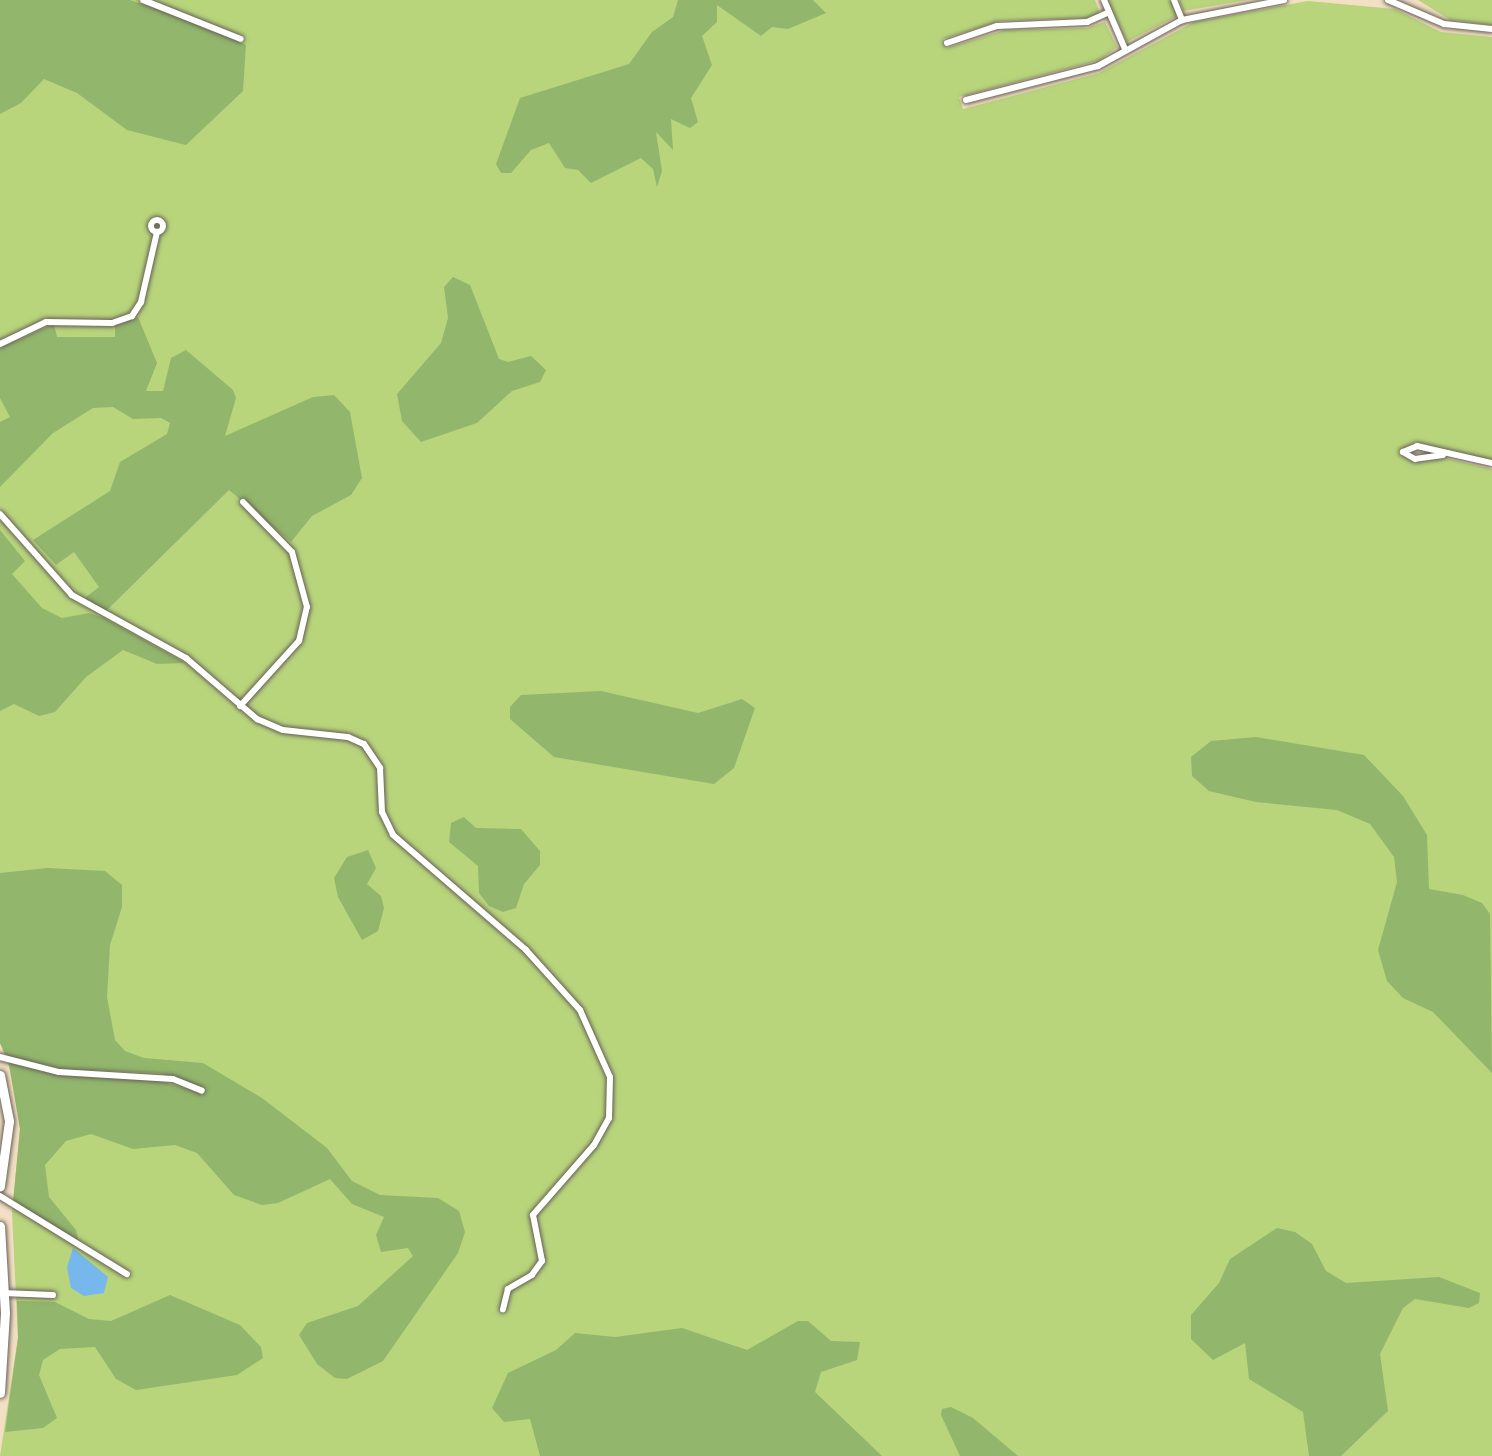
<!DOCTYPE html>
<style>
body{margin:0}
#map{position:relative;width:1492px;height:1456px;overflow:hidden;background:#f3dfc3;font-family:"Libre Caslon Text",serif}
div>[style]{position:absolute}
.green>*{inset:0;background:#b8d57c}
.forest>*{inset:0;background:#92b66c}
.water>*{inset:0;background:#76b8eb}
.roads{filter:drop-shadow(0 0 2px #676056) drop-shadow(0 0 2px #676056)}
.street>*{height:6px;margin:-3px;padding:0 3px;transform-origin:3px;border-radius:3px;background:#fff}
.street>.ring{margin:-3px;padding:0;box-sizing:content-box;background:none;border:6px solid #fff;border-radius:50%}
.secondary>*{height:9px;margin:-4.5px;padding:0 4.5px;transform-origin:4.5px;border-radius:4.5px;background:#fff}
span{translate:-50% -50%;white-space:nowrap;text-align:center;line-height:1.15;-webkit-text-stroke:6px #fbf7ec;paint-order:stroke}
</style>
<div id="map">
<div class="green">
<i style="clip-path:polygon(0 0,1095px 0,1100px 13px,1089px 18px,1000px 21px,943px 39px,947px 48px,1005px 30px,1087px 28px,1105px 22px,1117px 47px,1100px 60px,959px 97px,963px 109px,1099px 73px,1194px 22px,1308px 1px,1395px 9px,1441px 32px,1492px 37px,1492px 461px,1415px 442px,1400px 454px,1414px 461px,1445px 458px,1492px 469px,1492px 1456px,0 1456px,18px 1338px,12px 1213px,20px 1129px,15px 1083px,0 1043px)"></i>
<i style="clip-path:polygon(1107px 0,1171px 0,1177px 16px,1127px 42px)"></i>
<i style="clip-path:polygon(1179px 0,1248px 0,1183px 11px)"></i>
<i style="clip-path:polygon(1418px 0,1492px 0,1492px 25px,1450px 20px)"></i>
</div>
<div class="forest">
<i style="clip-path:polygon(0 0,130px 0,215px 30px,246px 45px,243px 91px,186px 145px,127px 130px,77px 93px,44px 79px,21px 103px,0 114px)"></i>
<i style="clip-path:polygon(678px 0,813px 0,826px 13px,788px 29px,772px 27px,761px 36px,717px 5px,717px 22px,702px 36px,712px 65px,691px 98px,698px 122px,690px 128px,671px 119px,673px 150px,656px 132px,662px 171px,657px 187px,653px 169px,641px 158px,591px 183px,578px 170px,565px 168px,549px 143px,531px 150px,511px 173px,501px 173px,496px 164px,520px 98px,629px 64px,652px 32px,673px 17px)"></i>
<i style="clip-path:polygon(453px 277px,470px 285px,499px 359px,508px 362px,531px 356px,546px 370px,540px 382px,512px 391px,477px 423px,421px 442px,402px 421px,397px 394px,441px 343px,448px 318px,444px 287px)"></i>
<i style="clip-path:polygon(138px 317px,157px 363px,146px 391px,163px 391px,171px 358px,186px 350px,233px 390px,236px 398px,225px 436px,313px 397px,334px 395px,350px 412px,362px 478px,351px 495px,312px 516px,291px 542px,229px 490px,106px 611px,85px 598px,99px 587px,74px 552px,56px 565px,33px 540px,110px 491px,120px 462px,167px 434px,170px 423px,161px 418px,133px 419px,113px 407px,93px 408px,53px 433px,0 487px,0 422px,10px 417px,0 398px,0 348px,54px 324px,57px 337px,115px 337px,115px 326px)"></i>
<i style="clip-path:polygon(0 530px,25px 561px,12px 574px,42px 608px,62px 618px,89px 613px,104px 618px,185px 663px,157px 664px,123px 650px,86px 677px,55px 712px,39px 716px,14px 704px,0 711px)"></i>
<i style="clip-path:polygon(601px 691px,698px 713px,742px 699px,755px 708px,734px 768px,714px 784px,554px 757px,510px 719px,510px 707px,521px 695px)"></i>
<i style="clip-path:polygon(1256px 737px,1364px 755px,1403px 796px,1427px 835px,1429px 889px,1463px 895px,1482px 903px,1490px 914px,1492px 1073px,1433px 1012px,1403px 998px,1387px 981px,1378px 950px,1397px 882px,1394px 857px,1370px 824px,1337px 810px,1256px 802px,1209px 791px,1192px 776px,1191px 757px,1211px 741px)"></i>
<i style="clip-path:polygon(464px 817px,476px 828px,521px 829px,540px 851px,540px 865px,524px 884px,516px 908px,503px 912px,489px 906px,479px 893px,478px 866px,449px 842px,451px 823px)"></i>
<i style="clip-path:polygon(368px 850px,376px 868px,367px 884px,381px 896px,384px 908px,378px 931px,362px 940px,338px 897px,334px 878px,347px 857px)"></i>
<i style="clip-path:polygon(48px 868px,105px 871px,122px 885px,122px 907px,110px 945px,107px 997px,115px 1040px,125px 1051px,144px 1058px,203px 1063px,262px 1098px,327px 1148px,352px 1181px,380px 1195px,438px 1198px,459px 1211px,465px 1232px,458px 1253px,383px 1361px,347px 1379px,335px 1378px,317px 1364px,299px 1335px,307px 1323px,358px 1306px,413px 1256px,408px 1248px,381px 1252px,376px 1235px,384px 1217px,352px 1204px,330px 1179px,278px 1203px,262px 1205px,234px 1195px,197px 1153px,175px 1145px,133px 1149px,91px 1134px,66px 1141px,45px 1165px,49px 1197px,76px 1230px,79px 1243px,13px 1202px,20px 1129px,8px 1059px,57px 1074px,149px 1078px,202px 1093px,205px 1088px,160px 1073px,63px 1069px,6px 1056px,0 1043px,0 873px)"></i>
<i style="clip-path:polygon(1277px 1228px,1295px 1232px,1312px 1244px,1326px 1271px,1346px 1283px,1439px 1277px,1480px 1293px,1479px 1303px,1469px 1308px,1415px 1299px,1403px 1308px,1380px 1354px,1388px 1411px,1341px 1456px,1309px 1456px,1303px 1412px,1249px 1379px,1245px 1343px,1213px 1360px,1191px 1339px,1191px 1315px,1219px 1283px,1230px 1259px)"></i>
<i style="clip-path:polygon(170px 1295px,240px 1325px,261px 1347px,263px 1358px,237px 1375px,136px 1390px,116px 1379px,95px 1347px,60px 1349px,43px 1360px,39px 1375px,57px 1418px,43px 1428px,5px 1432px,18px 1338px,17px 1301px,55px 1302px,89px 1319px,111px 1321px)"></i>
<i style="clip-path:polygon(798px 1321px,808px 1321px,831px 1341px,860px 1342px,857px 1360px,821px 1372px,815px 1392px,882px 1456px,540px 1456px,530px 1419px,504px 1422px,492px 1408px,508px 1373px,556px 1350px,575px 1333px,615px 1337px,682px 1328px,747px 1350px)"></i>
<i style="clip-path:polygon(951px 1407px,973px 1418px,1018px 1456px,960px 1456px,941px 1415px,942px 1409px)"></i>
</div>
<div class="water">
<i style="clip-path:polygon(73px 1248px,108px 1277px,104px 1293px,84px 1296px,71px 1288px,67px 1267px)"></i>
</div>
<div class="roads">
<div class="street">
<i style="left:143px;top:0;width:105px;rotate:21.7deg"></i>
<i style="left:1104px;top:0;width:53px;rotate:66.8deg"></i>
<i style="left:1174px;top:0;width:22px;rotate:68deg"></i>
<i style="left:1388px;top:0;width:61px;rotate:23.2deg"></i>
<i style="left:1444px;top:24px;width:48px;rotate:5.9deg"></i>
<i style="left:947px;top:43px;width:53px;rotate:-18.8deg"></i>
<i style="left:997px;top:26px;width:90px;rotate:-2.5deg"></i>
<i style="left:1087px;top:22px;width:24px;rotate:-24deg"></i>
<i style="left:966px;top:100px;width:136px;rotate:-14.4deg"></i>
<i style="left:1098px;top:66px;width:96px;rotate:-28.7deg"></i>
<i style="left:1182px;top:20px;width:104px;rotate:-11.1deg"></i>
<i class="ring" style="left:151px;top:220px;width:6px;height:6px"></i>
<i style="left:0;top:344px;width:51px;rotate:-25.6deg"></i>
<i style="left:46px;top:322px;width:66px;rotate:0.9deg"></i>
<i style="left:112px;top:323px;width:21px;rotate:-19deg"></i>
<i style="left:132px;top:316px;width:17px;rotate:-57deg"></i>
<i style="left:141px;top:302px;width:72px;rotate:-77.1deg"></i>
<i style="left:1443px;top:455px;width:28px;rotate:172deg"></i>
<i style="left:1415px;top:459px;width:14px;rotate:-150deg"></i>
<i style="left:1403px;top:452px;width:15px;rotate:-23deg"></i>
<i style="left:1417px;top:446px;width:77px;rotate:12.8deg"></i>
<i style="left:0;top:514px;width:108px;rotate:48.4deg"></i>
<i style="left:72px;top:595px;width:130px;rotate:28.9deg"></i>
<i style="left:186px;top:658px;width:94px;rotate:40.7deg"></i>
<i style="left:257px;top:719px;width:28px;rotate:23deg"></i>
<i style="left:283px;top:730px;width:65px;rotate:6.1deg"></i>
<i style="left:348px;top:737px;width:17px;rotate:24deg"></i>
<i style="left:364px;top:744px;width:29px;rotate:56deg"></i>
<i style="left:380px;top:768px;width:44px;rotate:87.4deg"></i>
<i style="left:382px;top:812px;width:25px;rotate:64deg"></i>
<i style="left:393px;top:835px;width:176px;rotate:40.8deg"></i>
<i style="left:526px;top:950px;width:81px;rotate:48deg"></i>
<i style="left:580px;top:1010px;width:73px;rotate:65.9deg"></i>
<i style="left:610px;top:1077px;width:41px;rotate:91.4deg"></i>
<i style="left:609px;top:1118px;width:31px;rotate:119deg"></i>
<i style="left:594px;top:1145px;width:93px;rotate:131.1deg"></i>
<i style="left:533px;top:1215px;width:47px;rotate:78.9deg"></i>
<i style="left:542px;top:1261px;width:17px;rotate:126deg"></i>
<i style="left:532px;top:1275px;width:28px;rotate:150deg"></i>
<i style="left:508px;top:1289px;width:21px;rotate:104deg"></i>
<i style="left:240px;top:706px;width:88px;rotate:-47.8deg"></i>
<i style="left:299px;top:641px;width:35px;rotate:-77deg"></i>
<i style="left:307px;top:607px;width:57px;rotate:-105.3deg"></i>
<i style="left:292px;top:552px;width:70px;rotate:-134.4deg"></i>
<i style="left:0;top:1057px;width:61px;rotate:14.3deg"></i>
<i style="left:59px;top:1072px;width:114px;rotate:3.5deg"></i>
<i style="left:173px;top:1079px;width:31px;rotate:22deg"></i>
<i style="left:0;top:1196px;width:149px;rotate:31.6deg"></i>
<i style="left:3px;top:1293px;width:50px;rotate:2.3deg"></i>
</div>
<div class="secondary">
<i style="left:0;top:1075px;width:47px;rotate:78.9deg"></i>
<i style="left:9px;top:1121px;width:66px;rotate:97.9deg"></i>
<i style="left:0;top:1226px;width:87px;rotate:86.7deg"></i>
<i style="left:5px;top:1313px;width:80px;rotate:93.6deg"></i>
</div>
</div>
</div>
